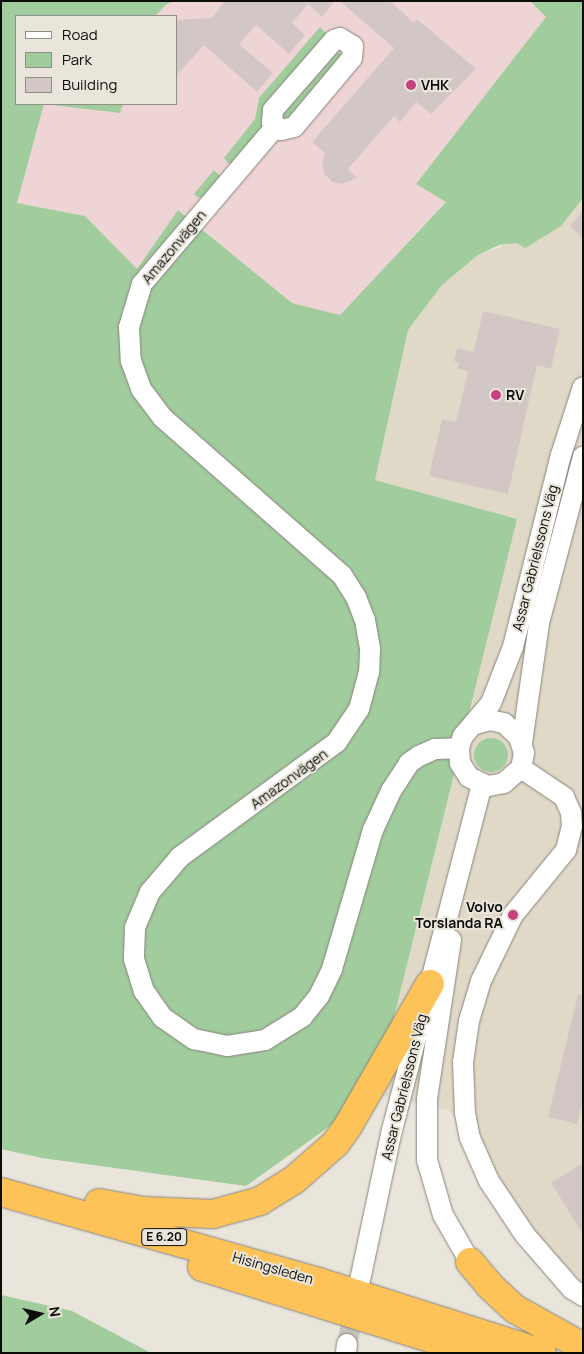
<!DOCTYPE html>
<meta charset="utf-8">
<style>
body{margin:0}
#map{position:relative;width:584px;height:1354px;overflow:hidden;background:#e9e5db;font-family:Manrope,sans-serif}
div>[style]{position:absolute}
.commercial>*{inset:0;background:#efd4d5}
.built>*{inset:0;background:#e0d9c8}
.green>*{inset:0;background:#a0cc9e}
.round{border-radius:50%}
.building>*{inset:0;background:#d3c7c6}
.minor-tunnel>*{height:20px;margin-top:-10px;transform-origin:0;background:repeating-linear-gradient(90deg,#c8c4bc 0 20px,transparent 0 30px)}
.roads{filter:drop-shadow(0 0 1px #89847b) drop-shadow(0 0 1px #89847b)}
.minor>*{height:20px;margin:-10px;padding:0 10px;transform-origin:10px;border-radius:10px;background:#fff}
.highway>*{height:28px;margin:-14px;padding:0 14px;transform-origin:14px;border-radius:14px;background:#fec358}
.dots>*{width:14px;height:14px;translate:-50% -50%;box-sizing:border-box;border:2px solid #e9e5db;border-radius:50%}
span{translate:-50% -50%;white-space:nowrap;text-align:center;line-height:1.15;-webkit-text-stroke:4px #e9e5db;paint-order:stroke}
.shield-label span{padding:1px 4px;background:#e9e5db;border:1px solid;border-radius:4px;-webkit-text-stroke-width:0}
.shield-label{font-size:12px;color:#0d0c09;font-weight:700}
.poi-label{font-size:14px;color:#0d0c09;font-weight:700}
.left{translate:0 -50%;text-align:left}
.right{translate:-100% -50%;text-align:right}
.street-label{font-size:14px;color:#0d0c09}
.frame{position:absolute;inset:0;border:2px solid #0d0c09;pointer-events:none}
.legend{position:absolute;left:15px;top:15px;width:162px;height:90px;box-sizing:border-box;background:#e9e5db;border:1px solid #918e87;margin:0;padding:6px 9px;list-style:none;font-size:15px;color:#0d0c09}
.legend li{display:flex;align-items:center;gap:10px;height:25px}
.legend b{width:25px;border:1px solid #918e87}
.north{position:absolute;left:15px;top:1289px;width:50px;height:50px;-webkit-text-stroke:4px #e9e5db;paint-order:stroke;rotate:81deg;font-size:14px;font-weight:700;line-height:20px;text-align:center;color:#0d0c09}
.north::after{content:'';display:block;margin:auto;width:18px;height:22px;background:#0d0c09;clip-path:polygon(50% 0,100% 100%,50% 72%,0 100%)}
</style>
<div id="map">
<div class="commercial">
<i style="clip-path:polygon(176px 1px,530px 1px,546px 17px,417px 183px,446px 201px,340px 315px,292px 303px,178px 210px,137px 270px,85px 216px,17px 203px,44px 104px,119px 113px,123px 104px,176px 104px,176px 16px,155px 16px,167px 4px)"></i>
</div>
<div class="built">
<i style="clip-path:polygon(583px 198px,583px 1283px,525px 1225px,449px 1110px,375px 1094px,517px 519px,375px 480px,408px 330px,442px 285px,478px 255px,561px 226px)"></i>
</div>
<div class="green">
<i style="clip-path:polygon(1px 1px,176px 1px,167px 4px,155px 16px,16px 16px,16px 104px,123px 104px,120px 113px,44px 104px,17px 203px,85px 216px,137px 269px,178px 210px,292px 303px,340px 315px,446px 202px,416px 184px,546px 17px,530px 1px,583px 1px,583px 198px,561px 226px,525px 248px,517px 243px,499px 245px,478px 255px,442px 285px,408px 330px,375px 480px,517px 519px,375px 1094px,246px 1186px,42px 1158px,1px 1149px)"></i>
<i style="clip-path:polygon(320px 27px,327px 34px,264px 126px,233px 165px,228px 163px,224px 158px,255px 119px,259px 98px)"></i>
<i style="clip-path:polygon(337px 52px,342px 54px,287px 121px,283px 121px,281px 115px)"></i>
<i style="clip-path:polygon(214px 170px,221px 177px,204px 198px,197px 197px,194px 194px)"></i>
<i class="round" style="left:474px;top:738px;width:34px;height:34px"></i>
<i style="clip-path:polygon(1px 1295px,72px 1311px,151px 1353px,1px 1353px)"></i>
</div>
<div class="building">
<i style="clip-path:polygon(225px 1px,335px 1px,322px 17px,308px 4px,292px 23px,305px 35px,289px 54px,256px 25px,239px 44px,273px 73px,257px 92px,204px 45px,176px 76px,176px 20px,212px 18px)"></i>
<i style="clip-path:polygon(340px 1px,390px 1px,414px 23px,417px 19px,476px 69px,431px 114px,416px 102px,400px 122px,394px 116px,348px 169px,357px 178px,342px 184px,333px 182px,325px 175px,322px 164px,325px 153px,312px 142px,394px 48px)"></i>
<i style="clip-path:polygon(583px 211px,583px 239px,570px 226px)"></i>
<i style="clip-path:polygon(483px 311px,560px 329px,551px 369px,537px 365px,508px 494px,429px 476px,442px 419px,456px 422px,468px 372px,458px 369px,459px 363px,454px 361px,457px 348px,474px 352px)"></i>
<i style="clip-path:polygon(578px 995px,583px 995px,583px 1100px,577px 1124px,548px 1117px)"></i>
<i style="clip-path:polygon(583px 1163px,583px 1234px,551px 1183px)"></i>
</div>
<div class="minor-tunnel">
<i style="left:347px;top:1344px;width:43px;rotate:-77.9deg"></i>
</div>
<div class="roads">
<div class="minor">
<i style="left:340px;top:38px;width:15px;rotate:32deg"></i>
<i style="left:353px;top:46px;width:12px;rotate:95deg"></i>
<i style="left:352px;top:58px;width:90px;rotate:130deg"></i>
<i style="left:294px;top:127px;width:13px;rotate:167deg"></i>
<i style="left:281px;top:130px;width:12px;rotate:-138deg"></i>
<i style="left:272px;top:122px;width:12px;rotate:-85deg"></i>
<i style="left:273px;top:110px;width:93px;rotate:-48.9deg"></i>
<i style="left:334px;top:40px;width:6px;rotate:-18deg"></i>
<i style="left:276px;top:126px;width:207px;rotate:130.3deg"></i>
<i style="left:142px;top:284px;width:45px;rotate:106.8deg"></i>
<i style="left:129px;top:327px;width:34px;rotate:87deg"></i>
<i style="left:131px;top:361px;width:30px;rotate:70deg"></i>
<i style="left:141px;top:389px;width:36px;rotate:53deg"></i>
<i style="left:163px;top:418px;width:238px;rotate:41.3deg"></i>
<i style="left:342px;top:575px;width:26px;rotate:58deg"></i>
<i style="left:356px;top:597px;width:25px;rotate:69deg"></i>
<i style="left:365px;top:620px;width:29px;rotate:80deg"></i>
<i style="left:370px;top:649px;width:23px;rotate:92deg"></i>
<i style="left:369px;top:672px;width:38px;rotate:105deg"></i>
<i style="left:359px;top:709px;width:40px;rotate:124deg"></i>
<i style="left:337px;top:742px;width:195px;rotate:143.8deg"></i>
<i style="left:180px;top:857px;width:46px;rotate:130.6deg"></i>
<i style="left:150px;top:892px;width:39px;rotate:113deg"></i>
<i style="left:135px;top:928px;width:31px;rotate:92deg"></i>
<i style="left:134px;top:959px;width:34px;rotate:73deg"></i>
<i style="left:144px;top:991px;width:32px;rotate:55deg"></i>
<i style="left:162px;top:1017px;width:39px;rotate:35deg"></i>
<i style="left:194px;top:1039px;width:34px;rotate:12deg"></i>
<i style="left:227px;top:1046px;width:38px;rotate:-9deg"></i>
<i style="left:265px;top:1040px;width:44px;rotate:-31.9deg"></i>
<i style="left:302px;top:1017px;width:27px;rotate:-51deg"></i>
<i style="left:319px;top:996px;width:30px;rotate:-64deg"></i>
<i style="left:332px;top:969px;width:145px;rotate:-73.6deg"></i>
<i style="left:373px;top:830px;width:43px;rotate:-65.2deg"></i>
<i style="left:391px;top:791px;width:33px;rotate:-57deg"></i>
<i style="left:409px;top:763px;width:12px;rotate:-35deg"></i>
<i style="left:419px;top:756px;width:17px;rotate:-24deg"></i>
<i style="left:435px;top:749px;width:24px;rotate:-2deg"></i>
<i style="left:476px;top:724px;width:15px;rotate:-16deg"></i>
<i style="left:490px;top:720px;width:14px;rotate:12deg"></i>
<i style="left:504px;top:723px;width:21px;rotate:43deg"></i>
<i style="left:519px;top:737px;width:17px;rotate:73deg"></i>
<i style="left:524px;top:753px;width:15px;rotate:101deg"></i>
<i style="left:521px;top:768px;width:23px;rotate:139deg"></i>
<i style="left:504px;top:783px;width:16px;rotate:169deg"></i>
<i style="left:488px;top:786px;width:21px;rotate:-155deg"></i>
<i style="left:469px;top:777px;width:17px;rotate:-123deg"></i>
<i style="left:460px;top:763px;width:15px;rotate:-94deg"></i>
<i style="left:459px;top:748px;width:13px;rotate:-72deg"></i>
<i style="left:463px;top:736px;width:43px;rotate:-49.7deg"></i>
<i style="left:491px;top:703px;width:60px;rotate:-68.6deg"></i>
<i style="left:513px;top:647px;width:198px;rotate:-76deg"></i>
<i style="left:561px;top:455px;width:71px;rotate:-72.1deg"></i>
<i style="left:522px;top:743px;width:121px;rotate:-81.9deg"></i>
<i style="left:539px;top:623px;width:172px;rotate:-75.2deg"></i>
<i style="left:521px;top:768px;width:52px;rotate:34deg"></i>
<i style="left:564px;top:797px;width:17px;rotate:66deg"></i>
<i style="left:571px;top:813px;width:13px;rotate:86deg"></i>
<i style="left:572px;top:826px;width:25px;rotate:104deg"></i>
<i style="left:566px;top:850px;width:84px;rotate:129.2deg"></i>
<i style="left:513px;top:915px;width:73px;rotate:115.9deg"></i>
<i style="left:481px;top:981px;width:42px;rotate:106.7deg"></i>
<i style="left:469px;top:1021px;width:41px;rotate:98.3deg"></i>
<i style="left:463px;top:1062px;width:51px;rotate:87.8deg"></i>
<i style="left:465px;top:1113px;width:25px;rotate:79deg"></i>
<i style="left:470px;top:1138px;width:47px;rotate:66.2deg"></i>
<i style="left:489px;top:1181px;width:65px;rotate:56.3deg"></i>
<i style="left:525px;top:1235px;width:72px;rotate:49deg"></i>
<i style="left:572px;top:1289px;width:13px;rotate:32deg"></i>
<i style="left:451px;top:940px;width:161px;rotate:98.6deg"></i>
<i style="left:427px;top:1099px;width:61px;rotate:90deg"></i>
<i style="left:427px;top:1160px;width:57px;rotate:73.8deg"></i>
<i style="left:443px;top:1215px;width:54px;rotate:60.1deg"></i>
<i style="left:359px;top:1285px;width:158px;rotate:-78deg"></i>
<i style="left:392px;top:1130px;width:357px;rotate:-75.4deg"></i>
<i style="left:346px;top:1353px;width:9px;rotate:-84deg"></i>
</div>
<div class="highway">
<i style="left:1px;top:1192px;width:330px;rotate:15.8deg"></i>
<i style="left:319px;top:1282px;width:234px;rotate:17.7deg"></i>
<i style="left:99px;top:1203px;width:45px;rotate:10.3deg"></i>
<i style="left:143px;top:1211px;width:70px;rotate:2.5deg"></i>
<i style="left:213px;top:1214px;width:49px;rotate:-15.5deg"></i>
<i style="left:260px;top:1201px;width:40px;rotate:-32deg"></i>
<i style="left:294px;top:1180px;width:56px;rotate:-41.4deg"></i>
<i style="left:336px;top:1143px;width:21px;rotate:-55deg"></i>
<i style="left:348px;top:1126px;width:164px;rotate:-60deg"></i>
<i style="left:470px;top:1262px;width:30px;rotate:50deg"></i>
<i style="left:489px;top:1285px;width:35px;rotate:43deg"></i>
<i style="left:515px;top:1309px;width:78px;rotate:29.2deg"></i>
<i style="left:202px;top:1267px;width:289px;rotate:17.3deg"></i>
</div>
</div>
<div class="dots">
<i style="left:411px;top:85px;background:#c74080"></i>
<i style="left:496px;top:395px;background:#c74080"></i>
<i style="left:513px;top:915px;background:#c74080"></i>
</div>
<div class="shield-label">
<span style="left:164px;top:1237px">E 6.20</span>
</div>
<div class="poi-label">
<span class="left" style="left:421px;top:85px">VHK</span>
<span class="left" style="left:506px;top:395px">RV</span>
<span class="right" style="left:503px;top:915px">Volvo<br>Torslanda RA</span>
</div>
<div class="street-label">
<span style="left:174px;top:247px;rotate:-50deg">Amazonvägen</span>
<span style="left:535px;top:558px;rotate:-76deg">Assar Gabrielssons Väg</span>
<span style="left:289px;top:779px;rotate:-36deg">Amazonvägen</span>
<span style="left:404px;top:1087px;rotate:-76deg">Assar Gabrielssons Väg</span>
<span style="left:273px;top:1268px;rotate:16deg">Hisingsleden</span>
</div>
<div class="frame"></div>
<ul class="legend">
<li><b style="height:6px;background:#fff"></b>Road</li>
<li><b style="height:14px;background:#a0cc9e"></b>Park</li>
<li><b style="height:14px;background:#d3c7c6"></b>Building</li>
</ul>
<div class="north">N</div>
</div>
